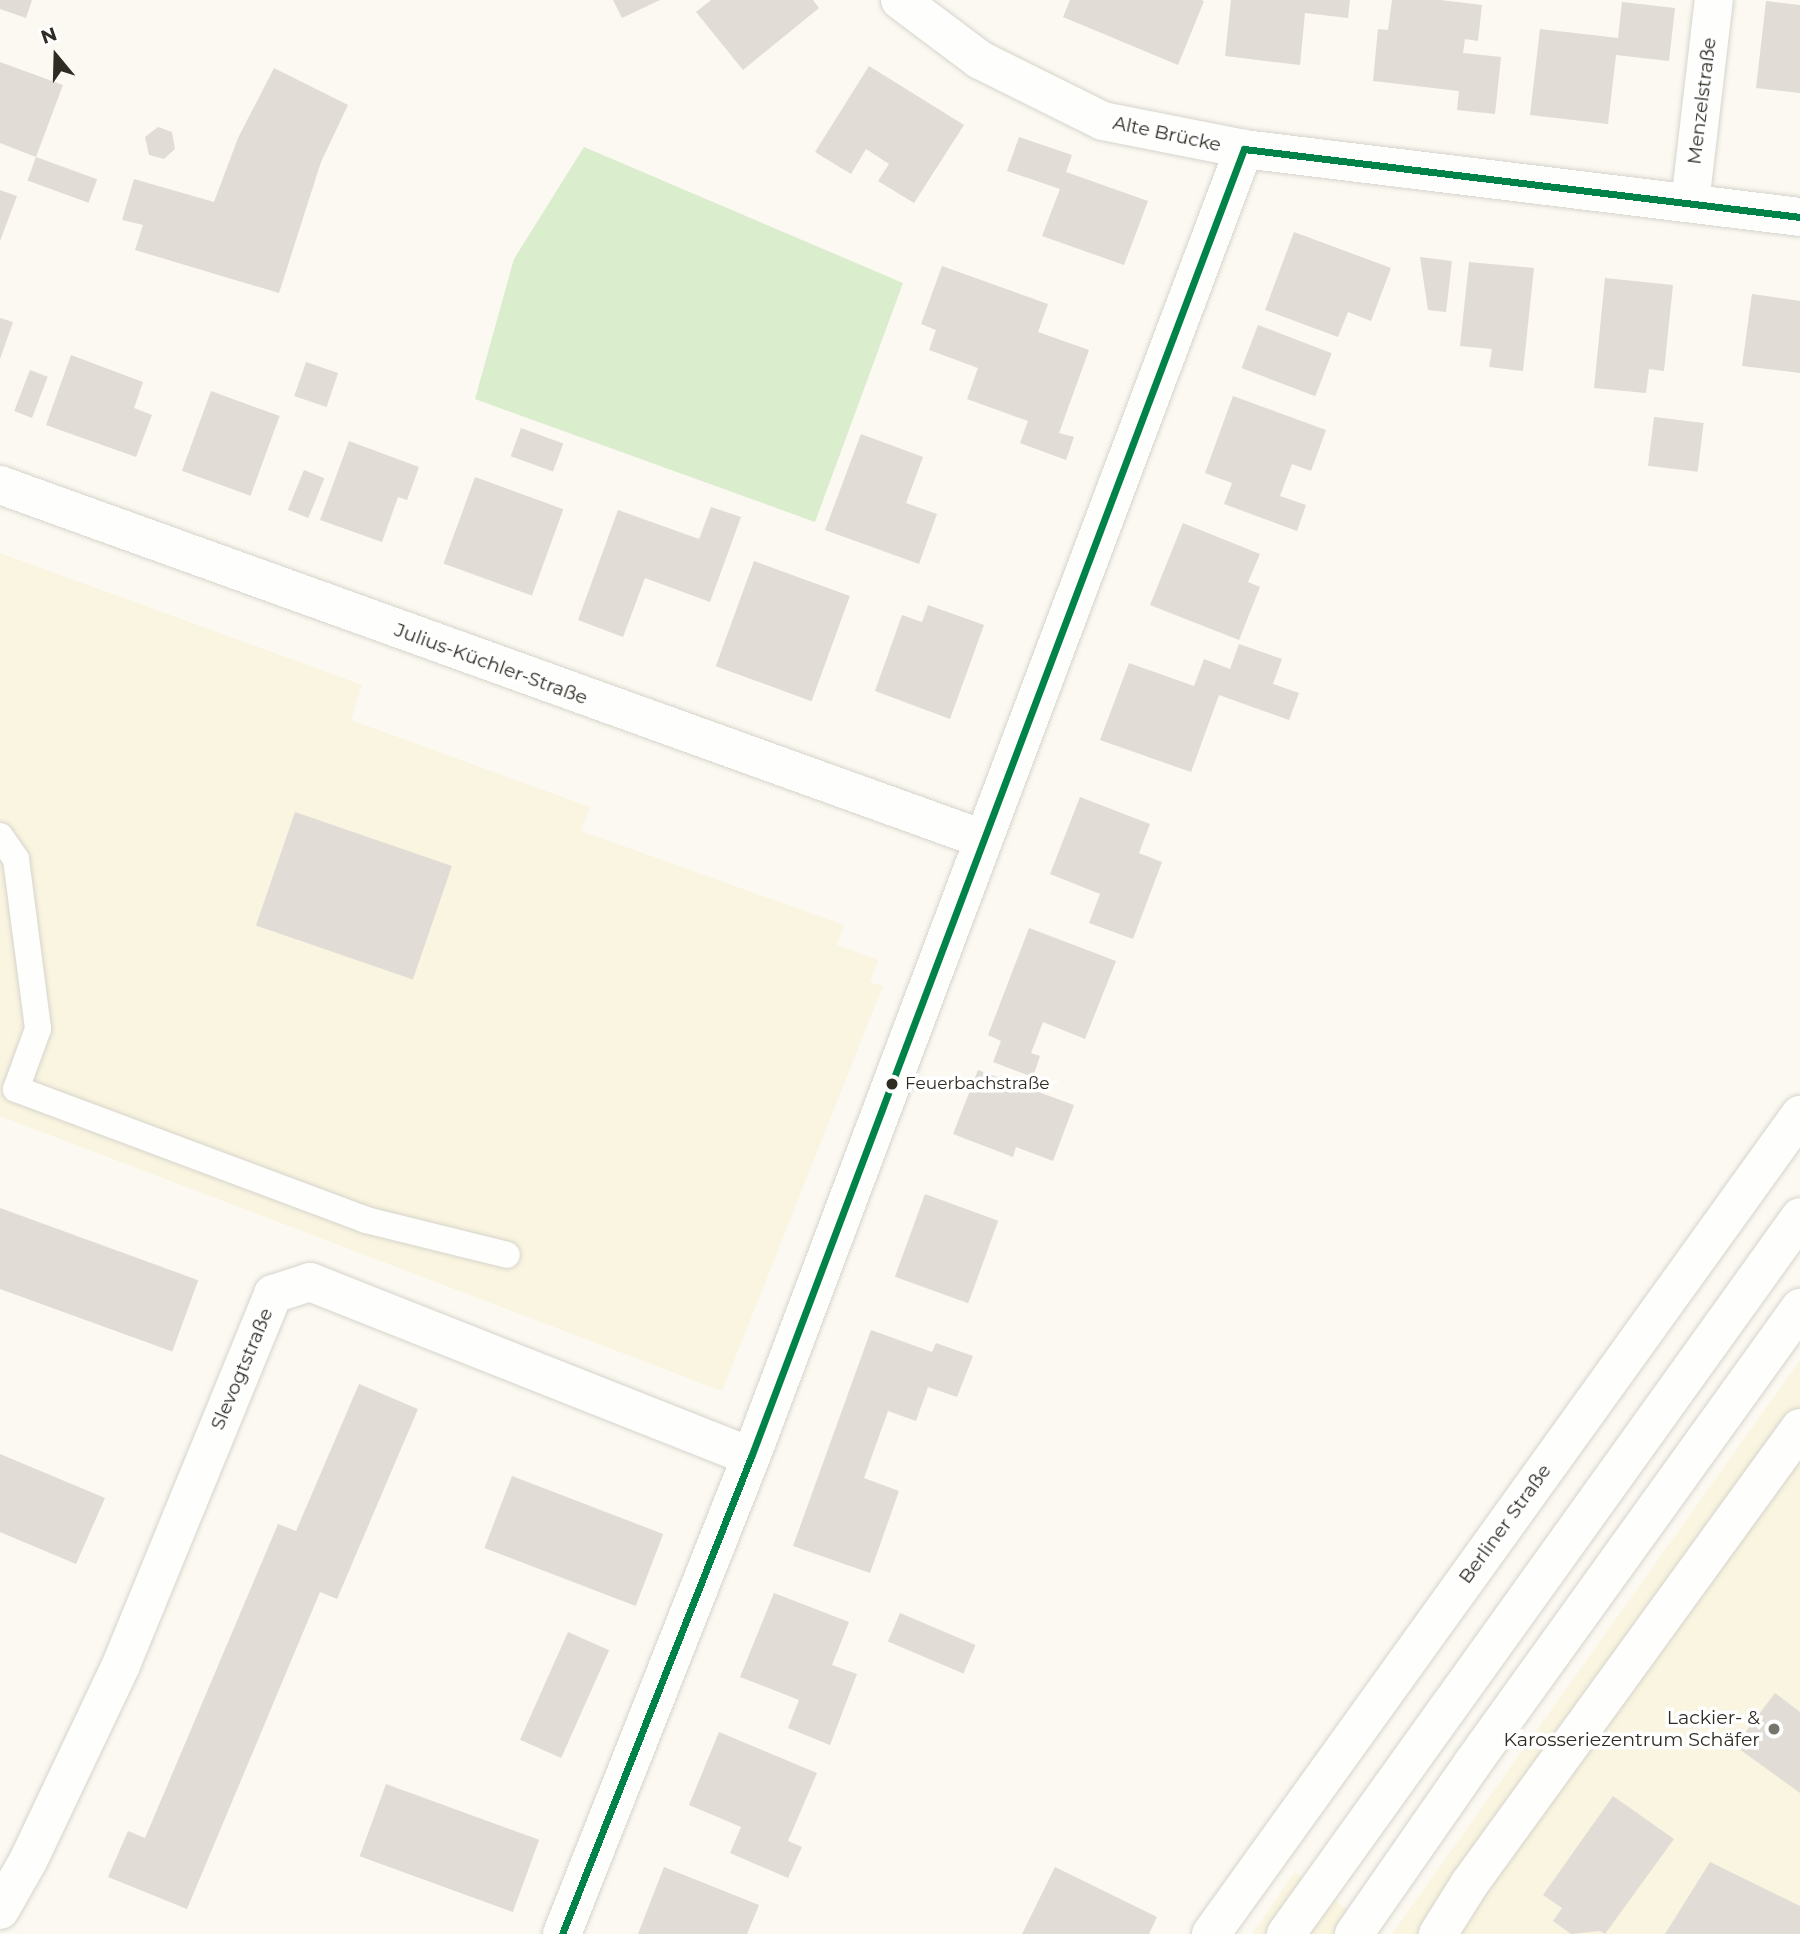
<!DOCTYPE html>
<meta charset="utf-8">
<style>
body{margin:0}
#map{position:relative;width:1800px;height:1934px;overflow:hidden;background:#fbf9f1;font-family:Montserrat,sans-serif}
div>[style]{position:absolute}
.built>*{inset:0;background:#faf5e0}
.green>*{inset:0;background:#daedcd}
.building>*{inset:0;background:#e1dcd6;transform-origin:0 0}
.roads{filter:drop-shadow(0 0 2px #d6d4cc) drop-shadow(0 0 2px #d6d4cc)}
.service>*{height:26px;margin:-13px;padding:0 13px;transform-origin:13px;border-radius:13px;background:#fefefd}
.minor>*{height:38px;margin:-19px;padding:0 19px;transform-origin:19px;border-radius:19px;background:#fefefd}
.secondary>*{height:38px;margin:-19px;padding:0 19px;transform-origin:19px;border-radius:19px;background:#fefefd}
.bus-1>*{height:7px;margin:-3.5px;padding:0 3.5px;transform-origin:3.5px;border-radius:3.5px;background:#008349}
.dots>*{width:19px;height:19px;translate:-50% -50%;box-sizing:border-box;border:4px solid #fff;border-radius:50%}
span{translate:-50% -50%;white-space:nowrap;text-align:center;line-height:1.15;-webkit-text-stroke:7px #fff;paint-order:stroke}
.bus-label{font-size:17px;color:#2f2c23}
.left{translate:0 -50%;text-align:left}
.street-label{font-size:19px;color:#2f2c23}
.poi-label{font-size:19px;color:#2f2c23}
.right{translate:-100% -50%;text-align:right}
.north{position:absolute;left:21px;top:21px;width:70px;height:70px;-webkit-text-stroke:5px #fff;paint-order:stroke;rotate:341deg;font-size:19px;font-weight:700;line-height:28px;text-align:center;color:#2f2c23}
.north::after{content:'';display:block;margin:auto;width:24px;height:32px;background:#2f2c23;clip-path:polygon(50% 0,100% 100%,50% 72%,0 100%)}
</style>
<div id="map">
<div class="built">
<i style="clip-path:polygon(0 553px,362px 685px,351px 720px,590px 807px,581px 831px,844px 925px,837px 945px,878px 960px,870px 982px,883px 986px,722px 1391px,0 1116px)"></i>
<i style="clip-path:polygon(1800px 1360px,1800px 1934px,1392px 1934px)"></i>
<i style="clip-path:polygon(1295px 1872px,1382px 1934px,1252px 1934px)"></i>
</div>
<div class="green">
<i style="clip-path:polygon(584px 147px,903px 283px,815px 522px,475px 399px,514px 259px)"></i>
</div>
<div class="building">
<i style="clip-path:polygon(0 0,32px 0,26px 18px,0 9px)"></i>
<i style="clip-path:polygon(613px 0,660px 0,622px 18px)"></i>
<i style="clip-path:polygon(711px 0,813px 0,819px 8px,743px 70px,696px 12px)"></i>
<i style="clip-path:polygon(1070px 0,1201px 0,1204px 1px,1178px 65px,1063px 17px)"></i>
<i style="clip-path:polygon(1231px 0,1350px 0,1348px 18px,1305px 13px,1300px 65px,1225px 56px)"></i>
<i style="clip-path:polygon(1392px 0,1440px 0,1482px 5px,1478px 41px,1465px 39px,1463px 53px,1501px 57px,1495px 114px,1457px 110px,1459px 91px,1373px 81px,1378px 29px,1388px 30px)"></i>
<i style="clip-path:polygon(1766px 1px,1800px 5px,1800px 93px,1756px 88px)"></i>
<i style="clip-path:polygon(1622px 2px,1675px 8px,1669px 61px,1616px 55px,1608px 124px,1530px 115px,1540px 29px,1618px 38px)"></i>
<i style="clip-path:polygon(0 62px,63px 85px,36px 157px,0 143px)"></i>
<i style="clip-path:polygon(869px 66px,964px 125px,914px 203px,878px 181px,889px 164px,866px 149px,851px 174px,815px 152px)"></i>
<i style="clip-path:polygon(274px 68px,348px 105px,321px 162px,279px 293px,135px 250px,143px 225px,122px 220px,134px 179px,214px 202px,238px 138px)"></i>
<i style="clip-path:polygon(158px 127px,172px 132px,175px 149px,164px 159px,149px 155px,145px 137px)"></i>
<i style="clip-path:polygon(1019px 137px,1072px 155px,1066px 172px,1148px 201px,1124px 265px,1042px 236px,1060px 189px,1007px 171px)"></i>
<i style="left:36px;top:157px;width:65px;height:25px;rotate:20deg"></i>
<i style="clip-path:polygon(0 190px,17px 196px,0 241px)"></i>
<i style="clip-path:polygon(1294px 232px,1391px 268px,1371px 321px,1348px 312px,1338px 337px,1265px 310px)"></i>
<i style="clip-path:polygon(1420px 257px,1452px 261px,1446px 312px,1428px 310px)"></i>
<i style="clip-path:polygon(1469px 262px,1534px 268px,1523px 371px,1489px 367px,1492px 349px,1460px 346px)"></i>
<i style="clip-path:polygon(942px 266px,1048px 304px,1038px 332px,1089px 350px,1059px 433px,1074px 437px,1066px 460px,1020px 443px,1028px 421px,967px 399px,978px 368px,929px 350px,936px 330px,921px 324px)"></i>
<i style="clip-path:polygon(1605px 278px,1673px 285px,1664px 371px,1649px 369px,1646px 393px,1594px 388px)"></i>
<i style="clip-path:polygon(1752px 294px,1800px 301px,1800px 373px,1742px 366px)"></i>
<i style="clip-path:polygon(0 318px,13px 322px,0 359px)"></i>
<i style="left:1258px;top:325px;width:79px;height:46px;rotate:21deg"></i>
<i style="clip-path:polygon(71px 355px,143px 382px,134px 408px,152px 415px,136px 457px,46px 425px)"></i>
<i style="left:306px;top:362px;width:34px;height:36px;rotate:19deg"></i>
<i style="left:30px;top:370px;width:19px;height:44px;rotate:21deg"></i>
<i style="left:211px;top:391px;width:73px;height:85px;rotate:20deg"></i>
<i style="clip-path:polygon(1233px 396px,1326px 430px,1311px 471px,1292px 464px,1280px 496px,1306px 505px,1297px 531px,1224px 504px,1232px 483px,1205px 473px)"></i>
<i style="left:1654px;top:417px;width:50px;height:49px;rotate:7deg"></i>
<i style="left:521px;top:428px;width:45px;height:30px;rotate:20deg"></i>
<i style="clip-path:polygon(861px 434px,923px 457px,906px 503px,937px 514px,919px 564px,825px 530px)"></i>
<i style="clip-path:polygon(349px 441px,419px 467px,407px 500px,398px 497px,382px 542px,320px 520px)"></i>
<i style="left:304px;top:470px;width:22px;height:43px;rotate:22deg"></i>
<i style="left:475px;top:477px;width:94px;height:92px;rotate:20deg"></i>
<i style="clip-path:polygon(711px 507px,741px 517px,710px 602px,645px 578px,623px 637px,578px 620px,618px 510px,699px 539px)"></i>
<i style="clip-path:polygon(1183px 523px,1260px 554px,1248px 582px,1260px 587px,1239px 640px,1150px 605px)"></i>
<i style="left:754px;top:561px;width:102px;height:112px;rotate:20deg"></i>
<i style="clip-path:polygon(928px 605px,984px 625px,950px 719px,875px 691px,902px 615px,922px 622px)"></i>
<i style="clip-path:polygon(1239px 644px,1282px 659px,1273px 684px,1299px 693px,1289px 720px,1219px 695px,1191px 772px,1100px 740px,1129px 663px,1194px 686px,1204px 659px,1230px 669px)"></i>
<i style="clip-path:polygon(1080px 797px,1150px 824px,1139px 853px,1162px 862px,1133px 939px,1089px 923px,1100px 894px,1050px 874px)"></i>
<i style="left:295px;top:812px;width:166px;height:120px;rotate:19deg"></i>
<i style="clip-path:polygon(1029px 928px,1116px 961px,1085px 1039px,1043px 1022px,1031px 1053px,1040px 1056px,1033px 1077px,993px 1062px,1001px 1041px,988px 1035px)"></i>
<i style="clip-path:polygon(978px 1070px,1074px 1105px,1053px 1161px,1016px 1147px,1013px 1157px,953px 1134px)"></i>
<i style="left:925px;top:1194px;width:78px;height:88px;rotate:20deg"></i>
<i style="left:0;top:1208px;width:211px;height:76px;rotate:20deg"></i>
<i style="clip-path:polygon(871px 1330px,932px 1352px,936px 1343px,973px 1356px,957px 1397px,928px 1387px,916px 1421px,888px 1411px,864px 1478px,899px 1491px,870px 1573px,793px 1546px)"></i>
<i style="clip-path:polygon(359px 1384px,418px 1409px,337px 1599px,320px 1592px,187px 1909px,108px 1877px,128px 1831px,145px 1838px,278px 1524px,296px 1531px)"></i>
<i style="clip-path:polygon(0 1454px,105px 1498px,76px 1564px,0 1532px)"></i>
<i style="left:512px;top:1476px;width:162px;height:77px;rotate:21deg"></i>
<i style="clip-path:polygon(774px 1593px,849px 1622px,832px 1665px,857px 1674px,830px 1745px,788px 1728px,799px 1700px,740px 1677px)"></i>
<i style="left:900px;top:1613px;width:82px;height:31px;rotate:23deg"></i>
<i style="left:568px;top:1632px;width:45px;height:118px;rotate:24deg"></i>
<i style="clip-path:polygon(1775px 1693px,1800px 1712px,1800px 1793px,1735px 1746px)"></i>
<i style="clip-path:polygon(719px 1732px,817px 1773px,788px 1841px,802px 1847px,788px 1878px,730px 1853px,741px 1827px,689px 1805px)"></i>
<i style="left:386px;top:1784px;width:163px;height:77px;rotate:20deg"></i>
<i style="clip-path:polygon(1613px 1796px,1674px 1839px,1605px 1934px,1600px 1931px,1571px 1934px,1553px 1921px,1562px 1908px,1543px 1895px)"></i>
<i style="clip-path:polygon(1710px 1862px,1800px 1906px,1800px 1934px,1665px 1934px)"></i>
<i style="clip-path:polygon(664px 1867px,759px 1905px,747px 1934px,638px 1934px)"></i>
<i style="clip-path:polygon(1055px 1867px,1157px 1917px,1149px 1934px,1022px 1934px)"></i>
</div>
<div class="roads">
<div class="service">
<i style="left:0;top:836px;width:28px;rotate:55deg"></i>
<i style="left:16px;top:859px;width:171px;rotate:82.6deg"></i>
<i style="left:38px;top:1029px;width:64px;rotate:110.1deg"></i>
<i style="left:16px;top:1089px;width:374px;rotate:20.5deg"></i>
<i style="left:366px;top:1220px;width:145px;rotate:13.9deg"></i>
</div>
<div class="minor">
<i style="left:900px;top:0;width:100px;rotate:36.9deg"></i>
<i style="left:980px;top:60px;width:137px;rotate:26.4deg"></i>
<i style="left:1103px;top:121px;width:144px;rotate:11.2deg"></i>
<i style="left:1244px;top:149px;width:560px;rotate:6.97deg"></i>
<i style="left:1690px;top:203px;width:204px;rotate:-83.3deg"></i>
<i style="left:0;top:485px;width:1045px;rotate:19.81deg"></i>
<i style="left:0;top:1910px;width:56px;rotate:-60.3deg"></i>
<i style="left:28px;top:1861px;width:217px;rotate:-64.6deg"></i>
<i style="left:121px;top:1665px;width:401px;rotate:-67.7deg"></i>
<i style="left:273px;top:1294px;width:39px;rotate:-18deg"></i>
<i style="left:310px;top:1282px;width:474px;rotate:21.6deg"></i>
<i style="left:562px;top:1934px;width:513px;rotate:-68.39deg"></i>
<i style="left:751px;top:1457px;width:1398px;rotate:-69.35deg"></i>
<i style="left:1211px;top:1934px;width:1009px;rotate:-54.28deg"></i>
<i style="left:1438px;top:1934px;width:60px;rotate:-57.9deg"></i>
<i style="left:1470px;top:1883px;width:562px;rotate:-54.05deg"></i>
</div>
<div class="secondary">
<i style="left:1286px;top:1934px;width:882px;rotate:-54.36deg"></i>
<i style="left:1354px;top:1934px;width:207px;rotate:-55.2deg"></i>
<i style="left:1472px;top:1764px;width:562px;rotate:-54.27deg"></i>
</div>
</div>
<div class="bus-1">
<i style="left:1244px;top:149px;width:560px;rotate:6.97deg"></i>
<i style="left:562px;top:1934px;width:513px;rotate:-68.39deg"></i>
<i style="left:751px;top:1457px;width:1398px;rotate:-69.35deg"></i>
</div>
<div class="dots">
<i style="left:892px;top:1084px;background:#2f2c23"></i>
<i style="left:1774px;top:1729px;background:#76746b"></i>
</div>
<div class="bus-label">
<span class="left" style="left:905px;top:1084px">Feuerbachstraße</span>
</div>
<div class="street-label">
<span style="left:1702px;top:101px;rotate:-83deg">Menzelstraße</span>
<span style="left:1167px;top:134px;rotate:12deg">Alte Brücke</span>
<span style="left:491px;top:664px;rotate:20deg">Julius-Küchler-Straße</span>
<span style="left:242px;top:1369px;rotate:-67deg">Slevogtstraße</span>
<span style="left:1505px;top:1524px;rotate:-54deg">Berliner Straße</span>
</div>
<div class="poi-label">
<span class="right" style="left:1760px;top:1729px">Lackier- &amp;<br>Karosseriezentrum Schäfer</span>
</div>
<div class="north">N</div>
</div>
